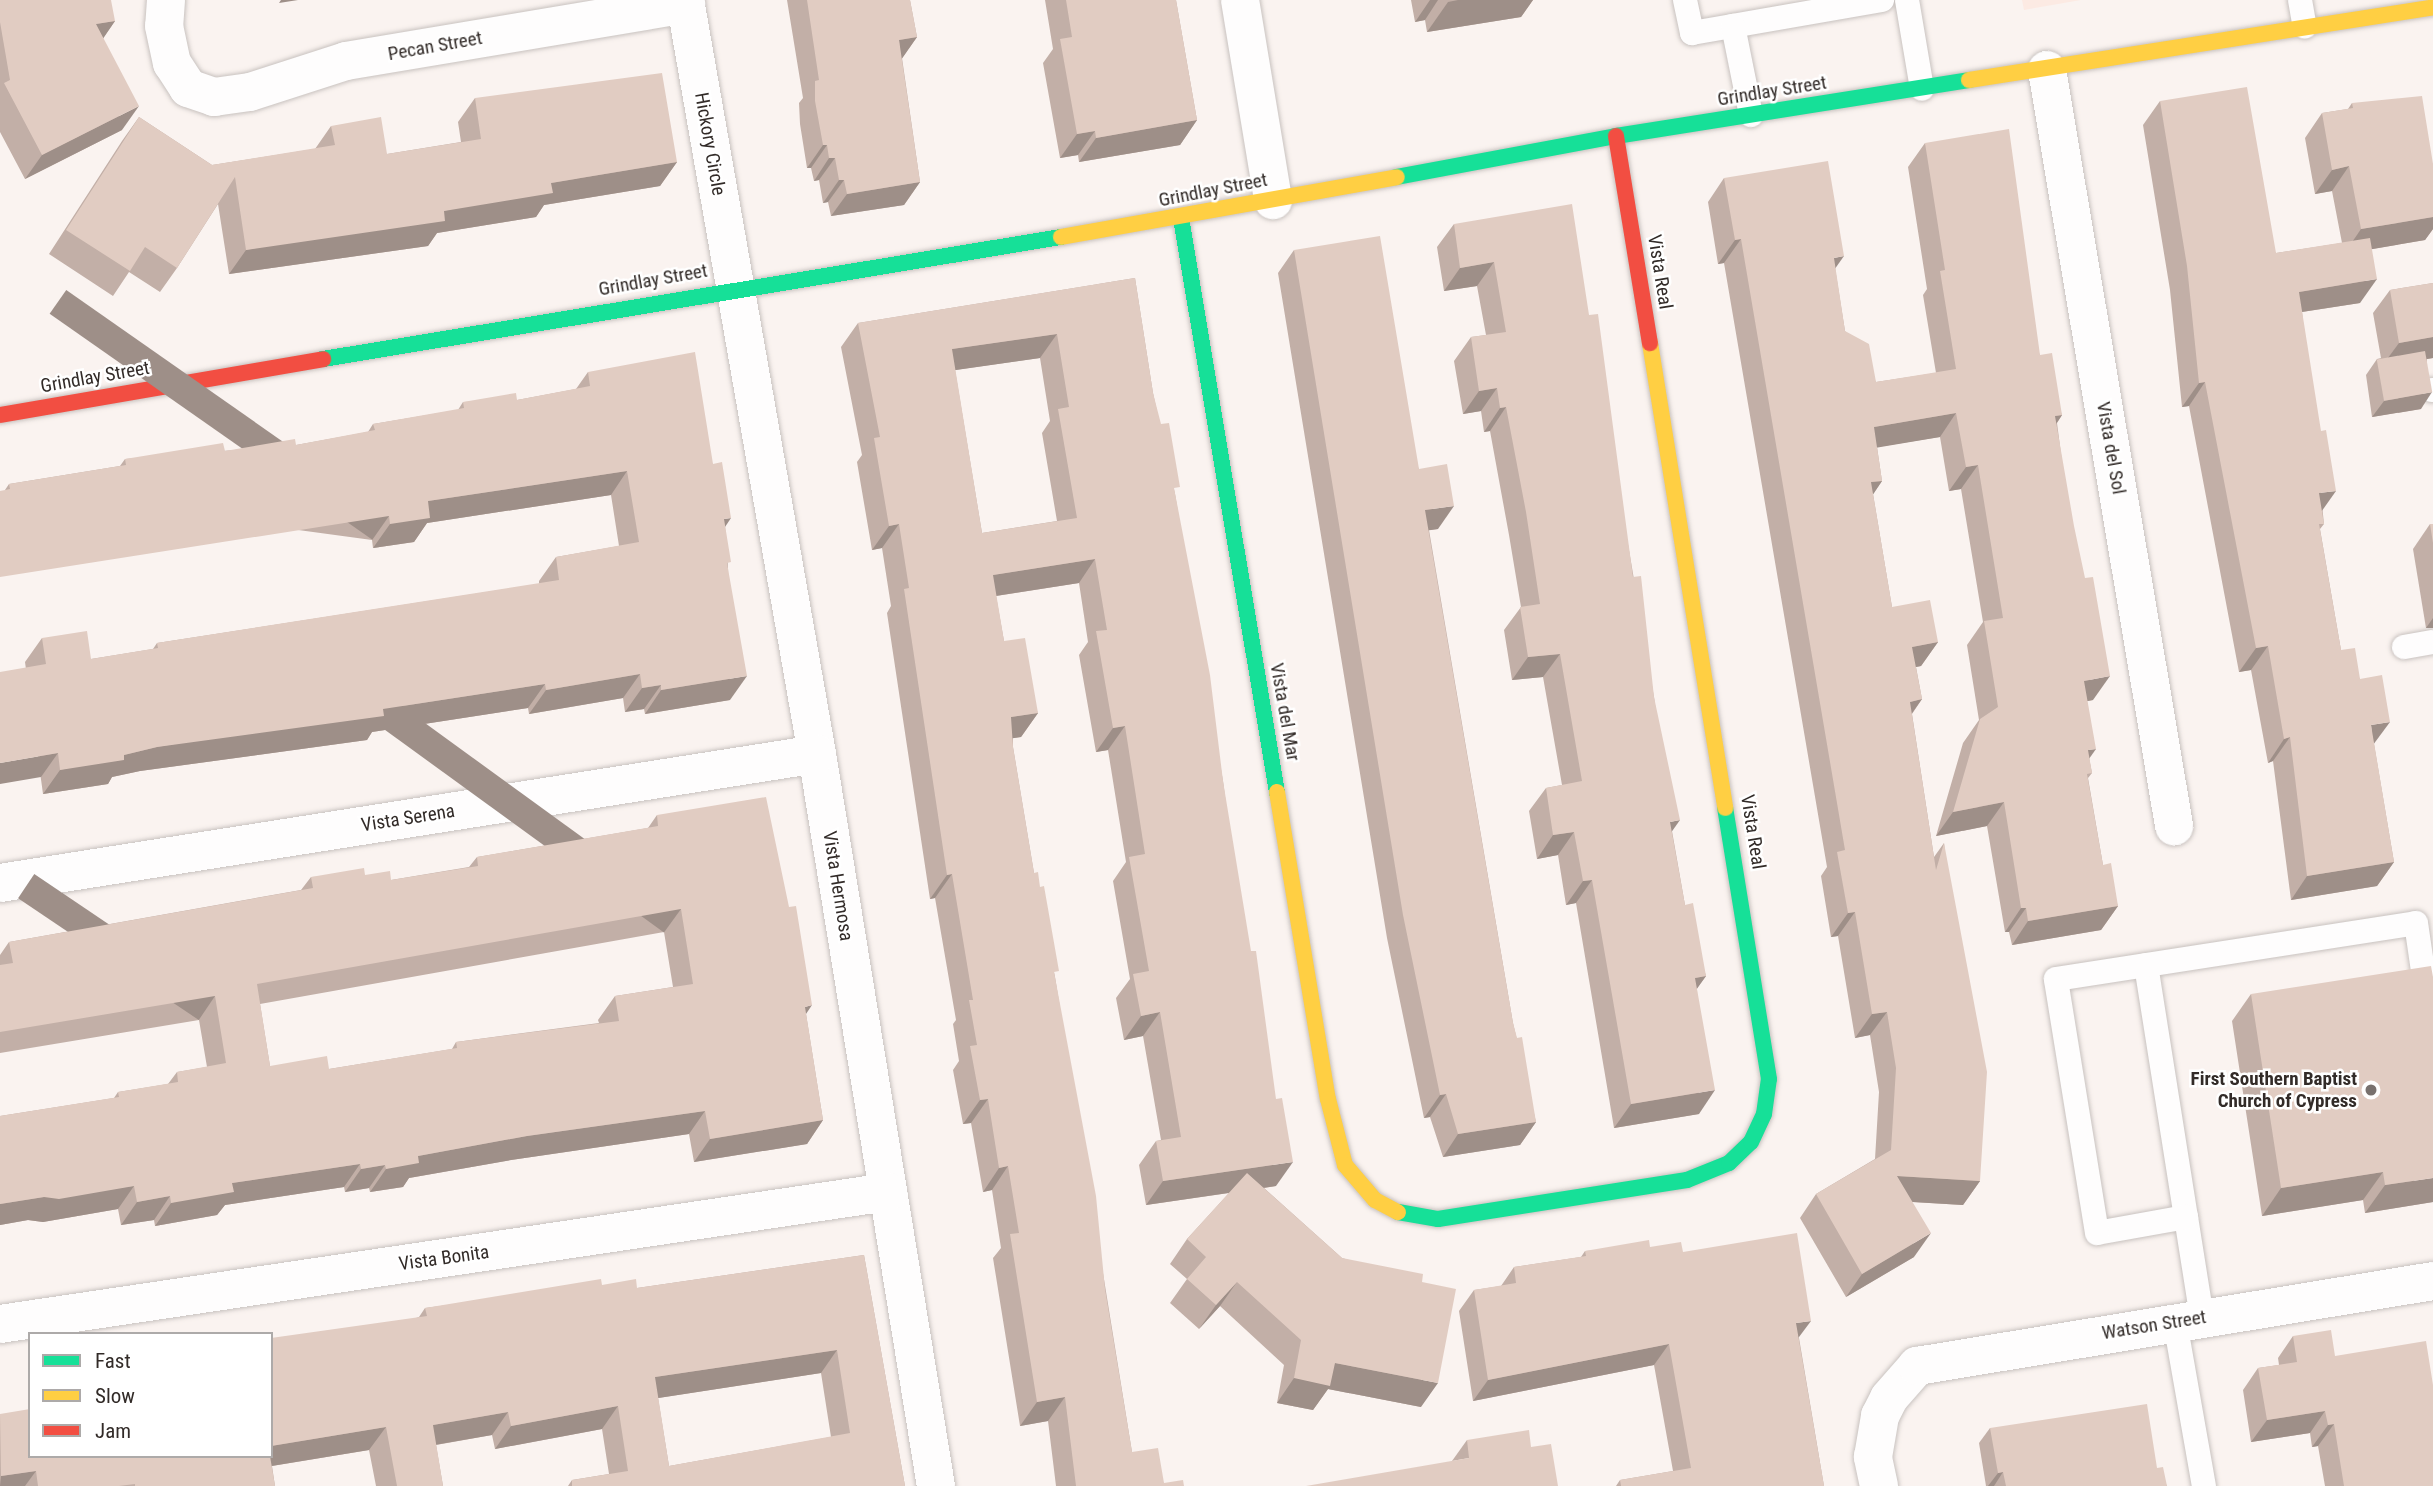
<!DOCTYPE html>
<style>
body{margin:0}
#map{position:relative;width:2433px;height:1486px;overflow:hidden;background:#faf3f0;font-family:"Roboto Condensed",sans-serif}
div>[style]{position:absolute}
.built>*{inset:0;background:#fceae3}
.roads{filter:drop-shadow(0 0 2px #c8c2bf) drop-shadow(0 0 2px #c8c2bf)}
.lane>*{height:24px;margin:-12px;padding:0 12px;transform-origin:12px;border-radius:12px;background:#fefdfd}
.street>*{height:38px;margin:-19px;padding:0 19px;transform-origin:19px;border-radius:19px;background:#fefdfd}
.fast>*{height:16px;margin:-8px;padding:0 8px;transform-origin:8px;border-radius:8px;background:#16e098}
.slow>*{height:16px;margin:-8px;padding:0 8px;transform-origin:8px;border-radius:8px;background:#ffcf43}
.jam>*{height:16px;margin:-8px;padding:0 8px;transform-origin:8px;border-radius:8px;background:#f24e42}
.wall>*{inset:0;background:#c2afa7}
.shaded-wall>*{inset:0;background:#9e8f88;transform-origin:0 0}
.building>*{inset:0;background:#e1ccc2;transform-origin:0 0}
.dots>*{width:19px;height:19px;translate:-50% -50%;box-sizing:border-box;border:4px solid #fff;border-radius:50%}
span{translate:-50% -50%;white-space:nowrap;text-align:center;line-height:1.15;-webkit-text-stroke:5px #fff;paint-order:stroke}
.street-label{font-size:19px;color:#322b28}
.poi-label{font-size:19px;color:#322b28;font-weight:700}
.right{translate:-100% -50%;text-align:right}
.legend{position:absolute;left:28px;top:1332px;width:245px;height:126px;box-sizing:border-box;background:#fff;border:2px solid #adaaa9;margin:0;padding:9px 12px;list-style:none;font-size:21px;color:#322b28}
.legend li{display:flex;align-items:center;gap:14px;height:35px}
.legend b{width:35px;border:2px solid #adaaa9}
</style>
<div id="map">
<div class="built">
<i style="clip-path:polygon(2022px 0,2081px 0,2024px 10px)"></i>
</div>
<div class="roads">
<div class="lane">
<i style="left:1685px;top:0;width:34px;rotate:78deg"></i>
<i style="left:1692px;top:33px;width:193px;rotate:-9.9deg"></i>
<i style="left:1907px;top:0;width:90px;rotate:80.4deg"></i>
<i style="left:2300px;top:0;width:27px;rotate:80deg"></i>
<i style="left:1733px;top:26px;width:91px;rotate:78.6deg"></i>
<i style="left:2432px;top:390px;width:1px"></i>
<i style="left:2404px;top:647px;width:29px;rotate:-10deg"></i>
<i style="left:2146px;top:965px;width:255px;rotate:81deg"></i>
<i style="left:2202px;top:1318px;width:102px;rotate:-99deg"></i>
<i style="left:2186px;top:1217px;width:90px;rotate:169.8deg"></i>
<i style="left:2097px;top:1233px;width:257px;rotate:-99.2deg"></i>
<i style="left:2056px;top:979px;width:364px;rotate:-8.8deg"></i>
<i style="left:2416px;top:923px;width:117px;rotate:81.7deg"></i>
<i style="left:2175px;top:1322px;width:167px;rotate:80deg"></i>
</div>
<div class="street">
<i style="left:166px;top:0;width:26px;rotate:94deg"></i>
<i style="left:164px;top:26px;width:38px;rotate:78deg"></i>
<i style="left:172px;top:63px;width:30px;rotate:57deg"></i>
<i style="left:188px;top:88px;width:28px;rotate:19deg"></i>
<i style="left:214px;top:97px;width:36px;rotate:-8deg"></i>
<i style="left:250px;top:92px;width:101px;rotate:-17.9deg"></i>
<i style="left:346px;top:61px;width:345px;rotate:-9.5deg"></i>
<i style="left:685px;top:0;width:765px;rotate:80.07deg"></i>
<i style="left:817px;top:754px;width:742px;rotate:80.77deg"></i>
<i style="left:1240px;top:0;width:203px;rotate:80.6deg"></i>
<i style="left:2047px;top:70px;width:767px;rotate:80.46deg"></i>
<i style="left:0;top:883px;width:827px;rotate:-8.97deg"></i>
<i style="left:0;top:1324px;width:898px;rotate:-8.46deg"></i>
<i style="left:1879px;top:1486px;width:30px;rotate:-102deg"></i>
<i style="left:1873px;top:1457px;width:42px;rotate:-80.3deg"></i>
<i style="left:1880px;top:1416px;width:20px;rotate:-63deg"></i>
<i style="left:1889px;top:1398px;width:43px;rotate:-48.8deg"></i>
<i style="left:1917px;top:1366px;width:523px;rotate:-9.35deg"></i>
</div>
<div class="fast">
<i style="left:1397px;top:177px;width:223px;rotate:-10.6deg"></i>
<i style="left:1616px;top:136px;width:357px;rotate:-9deg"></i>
<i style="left:1181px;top:218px;width:582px;rotate:80.51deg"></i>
<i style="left:323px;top:359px;width:748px;rotate:-9.39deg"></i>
<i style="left:1398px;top:1212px;width:41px;rotate:9.9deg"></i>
<i style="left:1438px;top:1219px;width:252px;rotate:-8.9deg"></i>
<i style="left:1687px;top:1180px;width:45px;rotate:-22deg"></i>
<i style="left:1729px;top:1163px;width:30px;rotate:-44deg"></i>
<i style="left:1751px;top:1142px;width:31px;rotate:-65deg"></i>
<i style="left:1764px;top:1114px;width:35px;rotate:-82deg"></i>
<i style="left:1769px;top:1079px;width:275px;rotate:-99.2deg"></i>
</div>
<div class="slow">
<i style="left:1969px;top:80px;width:470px;rotate:-8.9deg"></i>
<i style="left:1061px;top:237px;width:341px;rotate:-10.1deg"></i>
<i style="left:1650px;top:343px;width:471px;rotate:80.8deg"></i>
<i style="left:1277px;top:792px;width:311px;rotate:80.6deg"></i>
<i style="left:1328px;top:1099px;width:68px;rotate:75.6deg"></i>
<i style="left:1345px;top:1165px;width:46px;rotate:49.4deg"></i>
<i style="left:1375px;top:1200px;width:26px;rotate:28deg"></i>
</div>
<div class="jam">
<i style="left:1616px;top:136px;width:210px;rotate:80.7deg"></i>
<i style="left:0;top:415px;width:328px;rotate:-9.8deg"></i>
</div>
</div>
<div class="wall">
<i style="clip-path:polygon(0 0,115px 21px,103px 38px,122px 130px,25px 179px,0 132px)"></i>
<i style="clip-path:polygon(787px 0,910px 0,917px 37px,902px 58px,920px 182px,904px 205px,831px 216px,828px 202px,823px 203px,819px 180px,814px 181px,811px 168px,807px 168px,800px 124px,799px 103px,803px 98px)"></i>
<i style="clip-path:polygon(1045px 0,1176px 0,1197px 120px,1180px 145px,1079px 162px,1078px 155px,1060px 158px,1043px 63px,1053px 49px)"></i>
<i style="clip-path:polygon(1411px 0,1533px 0,1521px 17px,1427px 32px,1425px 20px,1415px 22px)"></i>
<i style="clip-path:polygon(475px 98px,677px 162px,660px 186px,544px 205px,536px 217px,437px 233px,428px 246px,229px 274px,218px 204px,177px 268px,160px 292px,129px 272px,113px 296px,49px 254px,122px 141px,139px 117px,212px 165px,315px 149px,331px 126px,387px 154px,461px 142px,458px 122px)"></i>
<i style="clip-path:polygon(2160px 101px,2276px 253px,2342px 243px,2332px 191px,2315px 194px,2305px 138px,2322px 113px,2348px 109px,2352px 103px,2433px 164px,2433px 229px,2425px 240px,2372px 249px,2360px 303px,2302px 312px,2324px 524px,2320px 529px,2341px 650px,2360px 679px,2374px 744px,2394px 862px,2377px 886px,2291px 900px,2273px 761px,2268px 763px,2251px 670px,2239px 672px,2189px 406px,2182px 407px,2170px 290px,2143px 125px)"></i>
<i style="clip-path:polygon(1925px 143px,2040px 355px,2062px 415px,2057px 423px,2093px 700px,2087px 701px,2089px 758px,2092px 773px,2088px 778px,2103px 865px,2118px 906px,2101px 930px,2012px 945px,2009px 932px,2005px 932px,1987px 826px,1936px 836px,1963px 743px,1979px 720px,1967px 645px,1983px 622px,1961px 489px,1949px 491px,1940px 437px,1877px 447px,1882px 481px,1873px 494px,1892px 607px,1938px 642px,1921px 666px,1916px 667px,1922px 699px,1912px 714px,1934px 857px,1944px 843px,1980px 1181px,1963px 1205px,1912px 1202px,1914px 1257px,1846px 1297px,1800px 1218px,1816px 1194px,1875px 1159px,1879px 1092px,1870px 1035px,1855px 1038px,1838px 936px,1831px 937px,1821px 876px,1827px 867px,1724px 263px,1718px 264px,1708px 202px,1724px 178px,1835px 268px,1845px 331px,1876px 382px,1936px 373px,1923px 295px,1927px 289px,1908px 167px)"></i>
<i style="clip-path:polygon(1454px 224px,1589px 315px,1654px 697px,1672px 831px,1685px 905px,1706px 976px,1697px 988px,1699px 1114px,1614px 1128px,1576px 903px,1566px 905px,1558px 855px,1537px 859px,1529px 811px,1546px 788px,1562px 785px,1543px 677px,1512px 680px,1504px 630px,1521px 607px,1509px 535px,1490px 431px,1484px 432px,1481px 411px,1463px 414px,1454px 361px,1471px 337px,1486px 335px,1477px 286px,1444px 291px,1437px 247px)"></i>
<i style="clip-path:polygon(1294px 250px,1419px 469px,1438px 529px,1429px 530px,1513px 1023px,1536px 1122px,1520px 1145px,1443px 1157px,1430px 1117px,1424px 1118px,1387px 938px,1278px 273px)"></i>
<i style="clip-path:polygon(evenodd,1135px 278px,1153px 393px,1175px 494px,1223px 781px,1276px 1186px,1264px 1188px,1342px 1258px,1422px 1282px,1421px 1407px,1328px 1389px,1313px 1410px,1277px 1403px,1284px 1365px,1220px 1306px,1199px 1329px,1170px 1303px,1187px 1279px,1170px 1264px,1187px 1239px,1229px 1193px,1146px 1205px,1139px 1165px,1156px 1141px,1161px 1140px,1143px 1036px,1124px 1040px,1116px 998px,1130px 979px,1113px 881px,1126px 862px,1108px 750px,1096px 752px,1079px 655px,1088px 642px,1079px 583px,996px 596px,1004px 641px,1038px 713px,1021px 737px,1013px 738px,1013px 747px,1034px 873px,1055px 977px,1132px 1452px,1164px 1483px,1184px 1486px,1056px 1486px,1048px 1421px,1020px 1426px,993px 1258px,1001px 1248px,992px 1190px,983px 1192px,971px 1123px,963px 1124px,953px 1070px,959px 1061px,953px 1024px,956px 1020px,935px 898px,930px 899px,887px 613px,891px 606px,882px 548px,872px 550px,857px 462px,862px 455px,841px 347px,858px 323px,1135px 278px,1040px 358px,1050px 421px,1042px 433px,1057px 521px,982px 533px,955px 370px,1040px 358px)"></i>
<i style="clip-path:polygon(2433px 283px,2433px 358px,2427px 359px,2421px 409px,2372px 417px,2366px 375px,2377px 359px,2381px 358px,2373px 313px,2390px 290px)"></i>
<i style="clip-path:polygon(588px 372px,713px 464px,725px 526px,728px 567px,730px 700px,645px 714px,644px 709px,625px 712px,623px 698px,529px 714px,528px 708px,372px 732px,367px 740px,140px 771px,112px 777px,108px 784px,43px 794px,25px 662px,42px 638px,91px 659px,153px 649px,157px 643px,539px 584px,539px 581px,556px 557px,619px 546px,611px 495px,427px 523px,414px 542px,373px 548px,372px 540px,5px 490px,9px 484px,120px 466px,125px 459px,296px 445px,368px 432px,373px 424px,458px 410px,463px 402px,517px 400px,576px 389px)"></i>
<i style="clip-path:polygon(2430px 524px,2433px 524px,2433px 628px,2426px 628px,2413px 549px)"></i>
<i style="clip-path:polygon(evenodd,657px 815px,806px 1014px,823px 1120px,807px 1144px,694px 1162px,689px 1134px,511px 1160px,409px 1178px,403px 1187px,370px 1192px,369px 1188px,345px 1192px,344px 1187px,225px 1205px,217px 1215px,155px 1226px,154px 1220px,121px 1225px,118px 1209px,43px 1222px,28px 1220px,0 1225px,0 1116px,114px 1098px,118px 1092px,168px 1084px,177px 1072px,207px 1067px,199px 1020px,0 1053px,0 955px,9px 942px,301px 890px,311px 877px,365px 875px,391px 880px,469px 867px,477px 857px,648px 828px,657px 815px,664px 932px,673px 987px,615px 996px,598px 1020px,599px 1023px,456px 1042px,452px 1049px,329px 1069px,270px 1066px,260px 1004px,664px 932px)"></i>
<i style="clip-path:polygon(2251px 994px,2433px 1202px,2365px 1213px,2363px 1200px,2262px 1216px,2232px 1021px)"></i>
<i style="clip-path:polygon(1650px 1247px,1683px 1252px,1799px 1338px,1824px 1486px,1616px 1486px,1620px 1480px,1673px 1471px,1654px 1365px,1473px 1401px,1459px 1311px,1474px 1290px,1501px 1286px,1514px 1267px,1581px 1257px,1585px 1251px)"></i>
<i style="clip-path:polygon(evenodd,864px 1255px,905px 1486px,568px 1486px,572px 1480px,609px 1474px,602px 1429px,495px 1449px,492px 1435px,436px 1445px,443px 1486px,376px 1486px,369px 1450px,272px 1466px,275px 1486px,0 1486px,0 1414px,30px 1456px,419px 1317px,425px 1308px,602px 1285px,637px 1288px,864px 1255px,821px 1373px,831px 1437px,669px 1466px,658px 1398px,821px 1373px)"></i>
<i style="clip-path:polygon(2293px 1336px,2335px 1356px,2433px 1486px,2325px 1486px,2318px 1446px,2312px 1447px,2310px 1433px,2251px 1442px,2243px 1390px,2258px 1368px,2279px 1365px,2278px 1358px)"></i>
<i style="clip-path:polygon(1990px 1428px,2157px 1468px,2167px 1486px,1986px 1486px,1979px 1443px)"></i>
<i style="clip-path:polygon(1467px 1440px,1531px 1447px,1452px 1461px)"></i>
</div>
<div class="shaded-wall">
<i style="clip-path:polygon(281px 0,298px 0,279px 3px)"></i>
<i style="clip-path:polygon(1430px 0,1438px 0,1425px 20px,1415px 22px)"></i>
<i style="clip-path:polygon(1458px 0,1533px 0,1521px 17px,1427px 32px,1448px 2px)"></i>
<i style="clip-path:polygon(115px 21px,98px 46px,96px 24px)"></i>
<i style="clip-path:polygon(917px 37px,901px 60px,899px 40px)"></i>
<i style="clip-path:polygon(139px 106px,122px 130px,25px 179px,42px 155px)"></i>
<i style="clip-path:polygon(1197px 120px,1180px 145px,1079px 162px,1096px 138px)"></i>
<i style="clip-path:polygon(1095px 131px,1078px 155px,1060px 158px,1077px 134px)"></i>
<i style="clip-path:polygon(823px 145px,827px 145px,811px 168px,807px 168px)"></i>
<i style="clip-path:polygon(829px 158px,835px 158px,819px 180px,814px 181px)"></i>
<i style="clip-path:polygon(677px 162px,660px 186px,544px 205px,536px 217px,437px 233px,428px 246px,229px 274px,246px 250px,444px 211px,551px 183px)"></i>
<i style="clip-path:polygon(2349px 166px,2332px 191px,2315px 194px,2332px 170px)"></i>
<i style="clip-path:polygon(839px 180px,844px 180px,828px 202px,823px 203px)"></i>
<i style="clip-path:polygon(920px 182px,904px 205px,831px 216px,847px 194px)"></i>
<i style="clip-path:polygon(2433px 217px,2433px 229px,2425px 240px,2344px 254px,2361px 229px)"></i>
<i style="clip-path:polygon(1741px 239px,1724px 263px,1718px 264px,1735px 240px)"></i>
<i style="clip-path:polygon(1844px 256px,1827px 280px,1834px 258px)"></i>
<i style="clip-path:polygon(1494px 262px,1477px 286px,1444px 291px,1460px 268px)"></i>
<i style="clip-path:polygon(2377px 279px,2360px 303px,2282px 315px,2299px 292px)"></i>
<i style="clip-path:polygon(1057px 334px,1040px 358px,935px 373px,952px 349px)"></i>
<i style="clip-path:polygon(2433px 337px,2433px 358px,2382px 366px,2399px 343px)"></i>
<i style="clip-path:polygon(2205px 382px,2189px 406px,2182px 407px,2199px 383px)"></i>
<i style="clip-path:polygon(1497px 388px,1481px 411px,1463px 414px,1479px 391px)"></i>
<i style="clip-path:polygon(2432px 392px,2421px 409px,2372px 417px,2384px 401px)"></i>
<i style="clip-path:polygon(1506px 407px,1490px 431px,1484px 432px,1500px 408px)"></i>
<i style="clip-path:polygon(1956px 413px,1940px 437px,1857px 451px,1874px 427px)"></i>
<i style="clip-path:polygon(2062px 415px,2046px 439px,2055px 416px)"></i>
<i style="clip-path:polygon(1978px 465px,1961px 489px,1949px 491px,1966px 467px)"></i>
<i style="clip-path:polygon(627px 471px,611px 495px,427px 523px,414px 542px,373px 548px,390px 524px,428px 501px)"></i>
<i style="clip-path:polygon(1882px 481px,1866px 505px,1871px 482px)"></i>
<i style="clip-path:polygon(2336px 491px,2319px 515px,2319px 493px)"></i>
<i style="clip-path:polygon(1454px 506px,1438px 529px,1410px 533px,1425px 510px)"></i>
<i style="left:389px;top:516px;width:29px;height:394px;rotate:125deg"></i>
<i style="clip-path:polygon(731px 518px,715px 542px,724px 519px)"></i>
<i style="clip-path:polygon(899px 524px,882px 548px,872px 550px,889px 526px)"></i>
<i style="clip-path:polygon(1095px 559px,1079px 583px,976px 599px,993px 575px)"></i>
<i style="clip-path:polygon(2433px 618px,2433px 628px,2426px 628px)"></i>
<i style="clip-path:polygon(1938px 642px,1921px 666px,1895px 671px,1912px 647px)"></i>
<i style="clip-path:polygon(2268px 646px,2251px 670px,2239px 672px,2256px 648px)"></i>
<i style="clip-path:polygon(1560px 654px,1543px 677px,1512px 680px,1528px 657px)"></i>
<i style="clip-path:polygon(640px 674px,623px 698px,529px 714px,546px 690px)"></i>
<i style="clip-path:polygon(747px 676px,730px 700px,645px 714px,661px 690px)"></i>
<i style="clip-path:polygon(2110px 676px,2093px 700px,2067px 705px,2084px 681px)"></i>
<i style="clip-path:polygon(545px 684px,528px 708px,372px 732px,367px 740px,140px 771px,112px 777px,108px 784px,43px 794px,60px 770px,124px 755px,157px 747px,383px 709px)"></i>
<i style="clip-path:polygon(661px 685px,644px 709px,625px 712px,642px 688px)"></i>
<i style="clip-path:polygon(1922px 699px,1905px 723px,1910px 702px)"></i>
<i style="clip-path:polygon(1038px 713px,1021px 737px,994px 741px,1011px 717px)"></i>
<i style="clip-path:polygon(2390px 722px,2373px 745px,2371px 725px)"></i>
<i style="clip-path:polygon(1125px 726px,1108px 750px,1096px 752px,1113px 728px)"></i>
<i style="clip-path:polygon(2290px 737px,2273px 761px,2268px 763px,2284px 739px)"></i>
<i style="clip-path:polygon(2096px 749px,2079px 773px,2088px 750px)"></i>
<i style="clip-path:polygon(58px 753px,41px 777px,0 784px,0 763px)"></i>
<i style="clip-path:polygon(2004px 802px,1987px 826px,1936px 836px,1953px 812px)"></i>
<i style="clip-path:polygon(1680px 820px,1663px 844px,1670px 822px)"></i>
<i style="clip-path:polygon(1574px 832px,1558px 855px,1537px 859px,1553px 835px)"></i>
<i style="clip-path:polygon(2394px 862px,2377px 886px,2291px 900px,2307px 876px)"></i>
<i style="clip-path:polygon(952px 874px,935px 898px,930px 899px,947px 875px)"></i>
<i style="clip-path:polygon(1592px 880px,1576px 903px,1566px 905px,1583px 881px)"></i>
<i style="clip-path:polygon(2118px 906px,2101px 930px,2012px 945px,2028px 921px)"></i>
<i style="clip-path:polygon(2021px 908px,2026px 908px,2009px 932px,2005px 932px)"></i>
<i style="left:681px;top:909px;width:29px;height:431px;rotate:126deg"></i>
<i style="clip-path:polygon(1855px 912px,1838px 936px,1831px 937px,1848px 913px)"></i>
<i style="clip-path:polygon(1706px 976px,1689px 1000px,1695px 978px)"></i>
<i style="left:215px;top:996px;width:29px;height:218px;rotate:124deg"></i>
<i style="clip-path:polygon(812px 1005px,796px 1029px,805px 1007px)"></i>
<i style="clip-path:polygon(1160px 1012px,1143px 1036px,1124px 1040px,1141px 1016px)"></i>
<i style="clip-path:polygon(1887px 1012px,1870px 1035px,1855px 1038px,1872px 1014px)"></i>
<i style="clip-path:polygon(1715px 1090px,1699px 1114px,1614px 1128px,1631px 1104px)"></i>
<i style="clip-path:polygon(1446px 1094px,1430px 1117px,1424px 1118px,1440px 1095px)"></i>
<i style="clip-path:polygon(988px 1099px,971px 1123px,963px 1124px,980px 1100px)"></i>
<i style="clip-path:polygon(705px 1111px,689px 1134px,511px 1160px,409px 1178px,403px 1187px,370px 1192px,386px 1169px,418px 1156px,527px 1136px)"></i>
<i style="clip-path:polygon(823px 1120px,807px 1144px,694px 1162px,710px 1139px)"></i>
<i style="clip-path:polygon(1536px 1122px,1520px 1145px,1443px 1157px,1458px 1134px)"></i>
<i style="clip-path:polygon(1293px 1162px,1276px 1186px,1146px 1205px,1163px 1181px)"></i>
<i style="clip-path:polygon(360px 1164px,344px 1187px,225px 1205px,217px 1215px,155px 1226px,171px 1203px,232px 1183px)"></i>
<i style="clip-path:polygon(385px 1165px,369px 1188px,345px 1192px,361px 1169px)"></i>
<i style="clip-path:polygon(1008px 1166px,992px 1190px,983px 1192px,999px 1168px)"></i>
<i style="clip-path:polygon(2383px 1172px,2363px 1200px,2262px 1216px,2281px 1188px)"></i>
<i style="clip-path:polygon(1897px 1176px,1980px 1181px,1963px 1205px,1880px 1200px)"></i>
<i style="clip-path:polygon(2433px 1178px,2433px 1202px,2365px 1213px,2385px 1185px)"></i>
<i style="clip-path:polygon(134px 1186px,118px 1209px,43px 1222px,28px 1220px,0 1225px,0 1204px,44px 1197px)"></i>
<i style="clip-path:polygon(170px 1196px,154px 1220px,121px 1225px,137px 1202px)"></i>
<i style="clip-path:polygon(1931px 1233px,1914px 1257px,1846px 1297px,1862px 1274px)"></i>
<i style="clip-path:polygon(1237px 1282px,1220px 1306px,1199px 1329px,1216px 1305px)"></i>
<i style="clip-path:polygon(1811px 1321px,1796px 1341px,1796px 1323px)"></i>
<i style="clip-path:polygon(1669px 1344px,1654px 1365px,1473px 1401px,1488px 1380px)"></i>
<i style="clip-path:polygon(837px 1350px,821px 1373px,639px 1401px,655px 1377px)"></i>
<i style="clip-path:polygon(1335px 1363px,1438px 1383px,1421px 1407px,1328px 1389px,1313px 1410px,1277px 1403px,1294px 1378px)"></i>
<i style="clip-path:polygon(1065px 1397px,1048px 1421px,1020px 1426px,1037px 1402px)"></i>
<i style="clip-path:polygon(618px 1406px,602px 1429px,495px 1449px,511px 1426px)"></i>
<i style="clip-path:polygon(2325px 1411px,2310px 1433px,2251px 1442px,2267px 1420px)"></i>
<i style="clip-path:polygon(508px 1412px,492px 1435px,417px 1448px,433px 1425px)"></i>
<i style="clip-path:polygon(2334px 1424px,2318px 1446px,2312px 1447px,2328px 1425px)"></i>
<i style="clip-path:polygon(386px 1427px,369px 1450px,253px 1469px,262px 1456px,271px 1456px,271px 1446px)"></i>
<i style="clip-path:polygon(36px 1471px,25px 1486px,0 1486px,1px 1476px)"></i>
<i style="clip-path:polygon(2003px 1472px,1994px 1486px,1988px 1486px,1998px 1473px)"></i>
</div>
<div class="building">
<i style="clip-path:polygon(0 0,111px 0,115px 21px,96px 24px,139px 106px,42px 155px,4px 83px,10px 80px,0 22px)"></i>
<i style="clip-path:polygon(807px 0,910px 0,917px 37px,899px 40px,920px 182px,847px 194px,844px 180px,839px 180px,835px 158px,829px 158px,827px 145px,823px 145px,815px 101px,815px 81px,819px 80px)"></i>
<i style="clip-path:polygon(1066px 0,1176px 0,1197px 120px,1096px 138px,1095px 131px,1077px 134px,1060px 39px,1072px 37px)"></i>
<i style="clip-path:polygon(662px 73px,677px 162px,551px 183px,553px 193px,444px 211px,445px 221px,246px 250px,235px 177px,177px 268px,145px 247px,130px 271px,66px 230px,139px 117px,212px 165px,335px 145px,331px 126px,381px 117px,387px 154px,481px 139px,475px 98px)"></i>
<i style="clip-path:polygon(2247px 87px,2276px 253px,2370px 238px,2377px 279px,2299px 292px,2321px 431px,2326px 430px,2336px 491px,2319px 493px,2324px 524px,2319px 524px,2341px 650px,2355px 648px,2360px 679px,2382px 675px,2390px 722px,2371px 725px,2394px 862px,2307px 876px,2290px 737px,2284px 739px,2268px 646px,2256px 648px,2205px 382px,2199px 383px,2187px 266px,2160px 101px)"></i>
<i style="clip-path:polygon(2422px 96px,2433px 164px,2433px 217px,2361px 229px,2349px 166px,2332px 170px,2322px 113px,2353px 108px,2352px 103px)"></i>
<i style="clip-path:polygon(2009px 129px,2040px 355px,2052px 353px,2062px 415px,2055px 416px,2074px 526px,2085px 578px,2093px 577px,2110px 676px,2084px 681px,2096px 749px,2088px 750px,2092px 773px,2087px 774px,2103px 865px,2111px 863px,2118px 906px,2028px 921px,2026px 908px,2021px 908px,2004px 802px,1953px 812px,1980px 719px,1998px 707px,1984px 621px,2003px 618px,1978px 465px,1966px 467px,1956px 413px,1874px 427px,1882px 481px,1871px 482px,1892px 607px,1930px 600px,1938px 642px,1912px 647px,1922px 699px,1910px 702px,1936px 870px,1944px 843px,1987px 1072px,1980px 1181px,1897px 1176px,1931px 1233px,1862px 1274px,1816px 1194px,1891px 1150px,1896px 1068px,1887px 1012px,1872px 1014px,1855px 912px,1848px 913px,1837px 852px,1845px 850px,1741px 239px,1735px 240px,1724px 178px,1828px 161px,1844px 256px,1834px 258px,1845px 331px,1869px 344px,1876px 382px,1950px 370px,1956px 369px,1940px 271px,1945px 270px,1925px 143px)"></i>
<i style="clip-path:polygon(1572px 204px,1589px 315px,1598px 314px,1633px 577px,1641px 576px,1654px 697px,1680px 820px,1670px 822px,1685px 905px,1693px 903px,1706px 976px,1695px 978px,1715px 1090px,1631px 1104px,1592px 880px,1583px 881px,1574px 832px,1553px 835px,1546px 788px,1582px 781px,1560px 654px,1528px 657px,1520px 607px,1540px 604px,1526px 512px,1506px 407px,1500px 408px,1497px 388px,1479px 391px,1471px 337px,1506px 332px,1494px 262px,1460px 268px,1454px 224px)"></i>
<i style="clip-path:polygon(1380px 236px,1419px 469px,1447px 464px,1454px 506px,1425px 510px,1513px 1023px,1517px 1038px,1522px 1037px,1536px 1122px,1458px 1134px,1446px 1094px,1440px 1095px,1403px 915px,1294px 250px)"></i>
<i style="clip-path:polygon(evenodd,1135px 278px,1153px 393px,1161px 424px,1169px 423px,1180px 487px,1174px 488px,1210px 675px,1223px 781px,1251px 951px,1256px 951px,1276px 1099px,1282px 1098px,1293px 1162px,1163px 1181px,1156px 1141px,1181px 1137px,1160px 1012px,1141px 1016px,1133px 974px,1149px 971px,1129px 857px,1145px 854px,1125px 726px,1113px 728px,1096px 631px,1107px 630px,1095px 559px,993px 575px,1004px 641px,1025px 638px,1038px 713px,1011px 717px,1013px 747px,1034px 873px,1038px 872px,1040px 887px,1044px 886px,1059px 971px,1054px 972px,1096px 1196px,1105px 1289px,1132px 1452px,1158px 1448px,1164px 1483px,1183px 1480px,1184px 1486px,1076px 1486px,1065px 1397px,1037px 1402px,1010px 1234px,1019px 1233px,1008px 1166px,999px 1168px,988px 1099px,980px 1100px,970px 1046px,977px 1045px,969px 1000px,973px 1000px,952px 874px,947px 875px,904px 589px,909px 588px,899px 524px,889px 526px,874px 438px,880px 437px,858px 323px,1135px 278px,1057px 334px,1069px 407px,1058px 409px,1077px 518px,982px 533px,952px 349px,1057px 334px)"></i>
<i style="clip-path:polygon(2433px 283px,2433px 337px,2399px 343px,2390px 290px)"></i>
<i style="left:2425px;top:351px;width:42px;height:49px;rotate:80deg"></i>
<i style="clip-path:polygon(695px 352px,713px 464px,722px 462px,731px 518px,724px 519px,731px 562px,727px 563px,747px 676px,661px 690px,661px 685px,642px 688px,640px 674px,546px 690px,545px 684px,383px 709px,384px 716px,157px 747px,124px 755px,124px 760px,60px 770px,58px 753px,0 763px,0 672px,46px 664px,42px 638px,87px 631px,91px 659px,158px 648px,157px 643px,559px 580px,556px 557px,639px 542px,627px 471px,428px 501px,430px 518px,390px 524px,389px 516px,0 577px,0 491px,10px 489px,9px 484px,126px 465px,125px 459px,223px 443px,225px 451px,295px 439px,296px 445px,375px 430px,373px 424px,464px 408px,463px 402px,516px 393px,517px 400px,590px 386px,588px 372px)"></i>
<i style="clip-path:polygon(2430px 524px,2433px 524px,2433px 543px)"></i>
<i style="clip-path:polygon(evenodd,766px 797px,789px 907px,796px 906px,812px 1005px,805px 1007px,823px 1120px,710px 1139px,705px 1111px,527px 1136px,418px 1156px,419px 1163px,386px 1169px,385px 1165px,361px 1169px,360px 1164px,232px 1183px,234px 1192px,171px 1203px,170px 1196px,137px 1202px,134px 1186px,59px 1199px,44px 1197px,0 1204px,0 1116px,119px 1097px,118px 1092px,178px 1082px,177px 1072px,226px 1063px,215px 996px,0 1032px,0 965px,13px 963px,9px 942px,313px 888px,311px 877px,364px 868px,365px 875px,390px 871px,391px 880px,478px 866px,477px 857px,658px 826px,657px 815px,766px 797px,681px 909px,693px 984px,615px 996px,619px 1021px,456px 1042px,457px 1048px,329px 1069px,327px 1056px,270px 1066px,257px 984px,681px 909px)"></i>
<i style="clip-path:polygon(2431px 966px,2433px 977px,2433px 1178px,2385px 1185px,2383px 1172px,2281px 1188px,2251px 994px)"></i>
<i style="clip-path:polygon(1247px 1173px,1342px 1258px,1423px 1274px,1422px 1282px,1456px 1289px,1438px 1383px,1335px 1363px,1330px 1386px,1294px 1378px,1301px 1340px,1237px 1282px,1216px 1305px,1187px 1279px,1206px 1257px,1187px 1239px)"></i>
<i style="clip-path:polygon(1797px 1233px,1811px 1321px,1796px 1323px,1824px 1486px,1621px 1486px,1620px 1480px,1691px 1468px,1669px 1344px,1488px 1380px,1474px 1290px,1516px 1283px,1514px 1267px,1586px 1256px,1585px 1251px,1649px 1240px,1650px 1247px,1681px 1242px,1683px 1252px)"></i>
<i style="clip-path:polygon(evenodd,864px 1255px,905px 1486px,572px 1486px,572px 1480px,628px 1471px,618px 1406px,511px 1426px,508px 1412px,433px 1425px,443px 1486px,397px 1486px,386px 1427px,271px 1446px,271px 1338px,427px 1316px,425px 1308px,601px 1279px,602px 1285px,636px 1279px,637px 1288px,864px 1255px,837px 1350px,850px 1433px,669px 1466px,655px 1377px,837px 1350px)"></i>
<i style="clip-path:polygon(2331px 1330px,2335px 1356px,2426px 1341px,2433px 1385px,2433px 1486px,2344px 1486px,2334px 1424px,2328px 1425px,2325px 1411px,2267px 1420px,2258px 1368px,2297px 1362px,2293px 1336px)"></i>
<i style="clip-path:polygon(2147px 1404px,2157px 1468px,2163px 1467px,2167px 1486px,2006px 1486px,2003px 1472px,1998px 1473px,1990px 1428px)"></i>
<i style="clip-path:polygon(30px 1409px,30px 1456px,270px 1456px,275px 1486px,135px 1486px,135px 1484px,119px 1486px,38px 1486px,36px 1471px,1px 1476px,0 1414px)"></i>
<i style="clip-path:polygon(1529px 1430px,1531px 1447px,1551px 1444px,1558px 1486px,1306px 1486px,1469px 1458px,1467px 1440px)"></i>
</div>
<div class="dots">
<i style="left:2371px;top:1090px;background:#78716e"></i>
</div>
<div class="street-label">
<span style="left:435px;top:46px;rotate:-10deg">Pecan Street</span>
<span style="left:1772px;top:91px;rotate:-9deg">Grindlay Street</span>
<span style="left:710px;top:144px;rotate:80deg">Hickory Circle</span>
<span style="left:1213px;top:190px;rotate:-11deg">Grindlay Street</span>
<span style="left:1660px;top:272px;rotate:81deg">Vista Real</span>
<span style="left:653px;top:280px;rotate:-10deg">Grindlay Street</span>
<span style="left:95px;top:377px;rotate:-10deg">Grindlay Street</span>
<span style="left:2111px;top:448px;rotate:80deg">Vista del Sol</span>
<span style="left:1285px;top:712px;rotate:80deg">Vista del Mar</span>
<span style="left:408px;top:818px;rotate:-9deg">Vista Serena</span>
<span style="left:1753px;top:832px;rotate:81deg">Vista Real</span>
<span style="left:838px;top:886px;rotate:81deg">Vista Hermosa</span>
<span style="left:444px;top:1258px;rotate:-8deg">Vista Bonita</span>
<span style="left:2154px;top:1325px;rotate:-9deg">Watson Street</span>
</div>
<div class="poi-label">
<span class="right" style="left:2357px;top:1090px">First Southern Baptist<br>Church of Cypress</span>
</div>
<ul class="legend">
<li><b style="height:9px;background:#16e098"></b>Fast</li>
<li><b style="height:9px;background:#ffcf43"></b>Slow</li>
<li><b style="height:9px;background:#f24e42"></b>Jam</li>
</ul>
</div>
